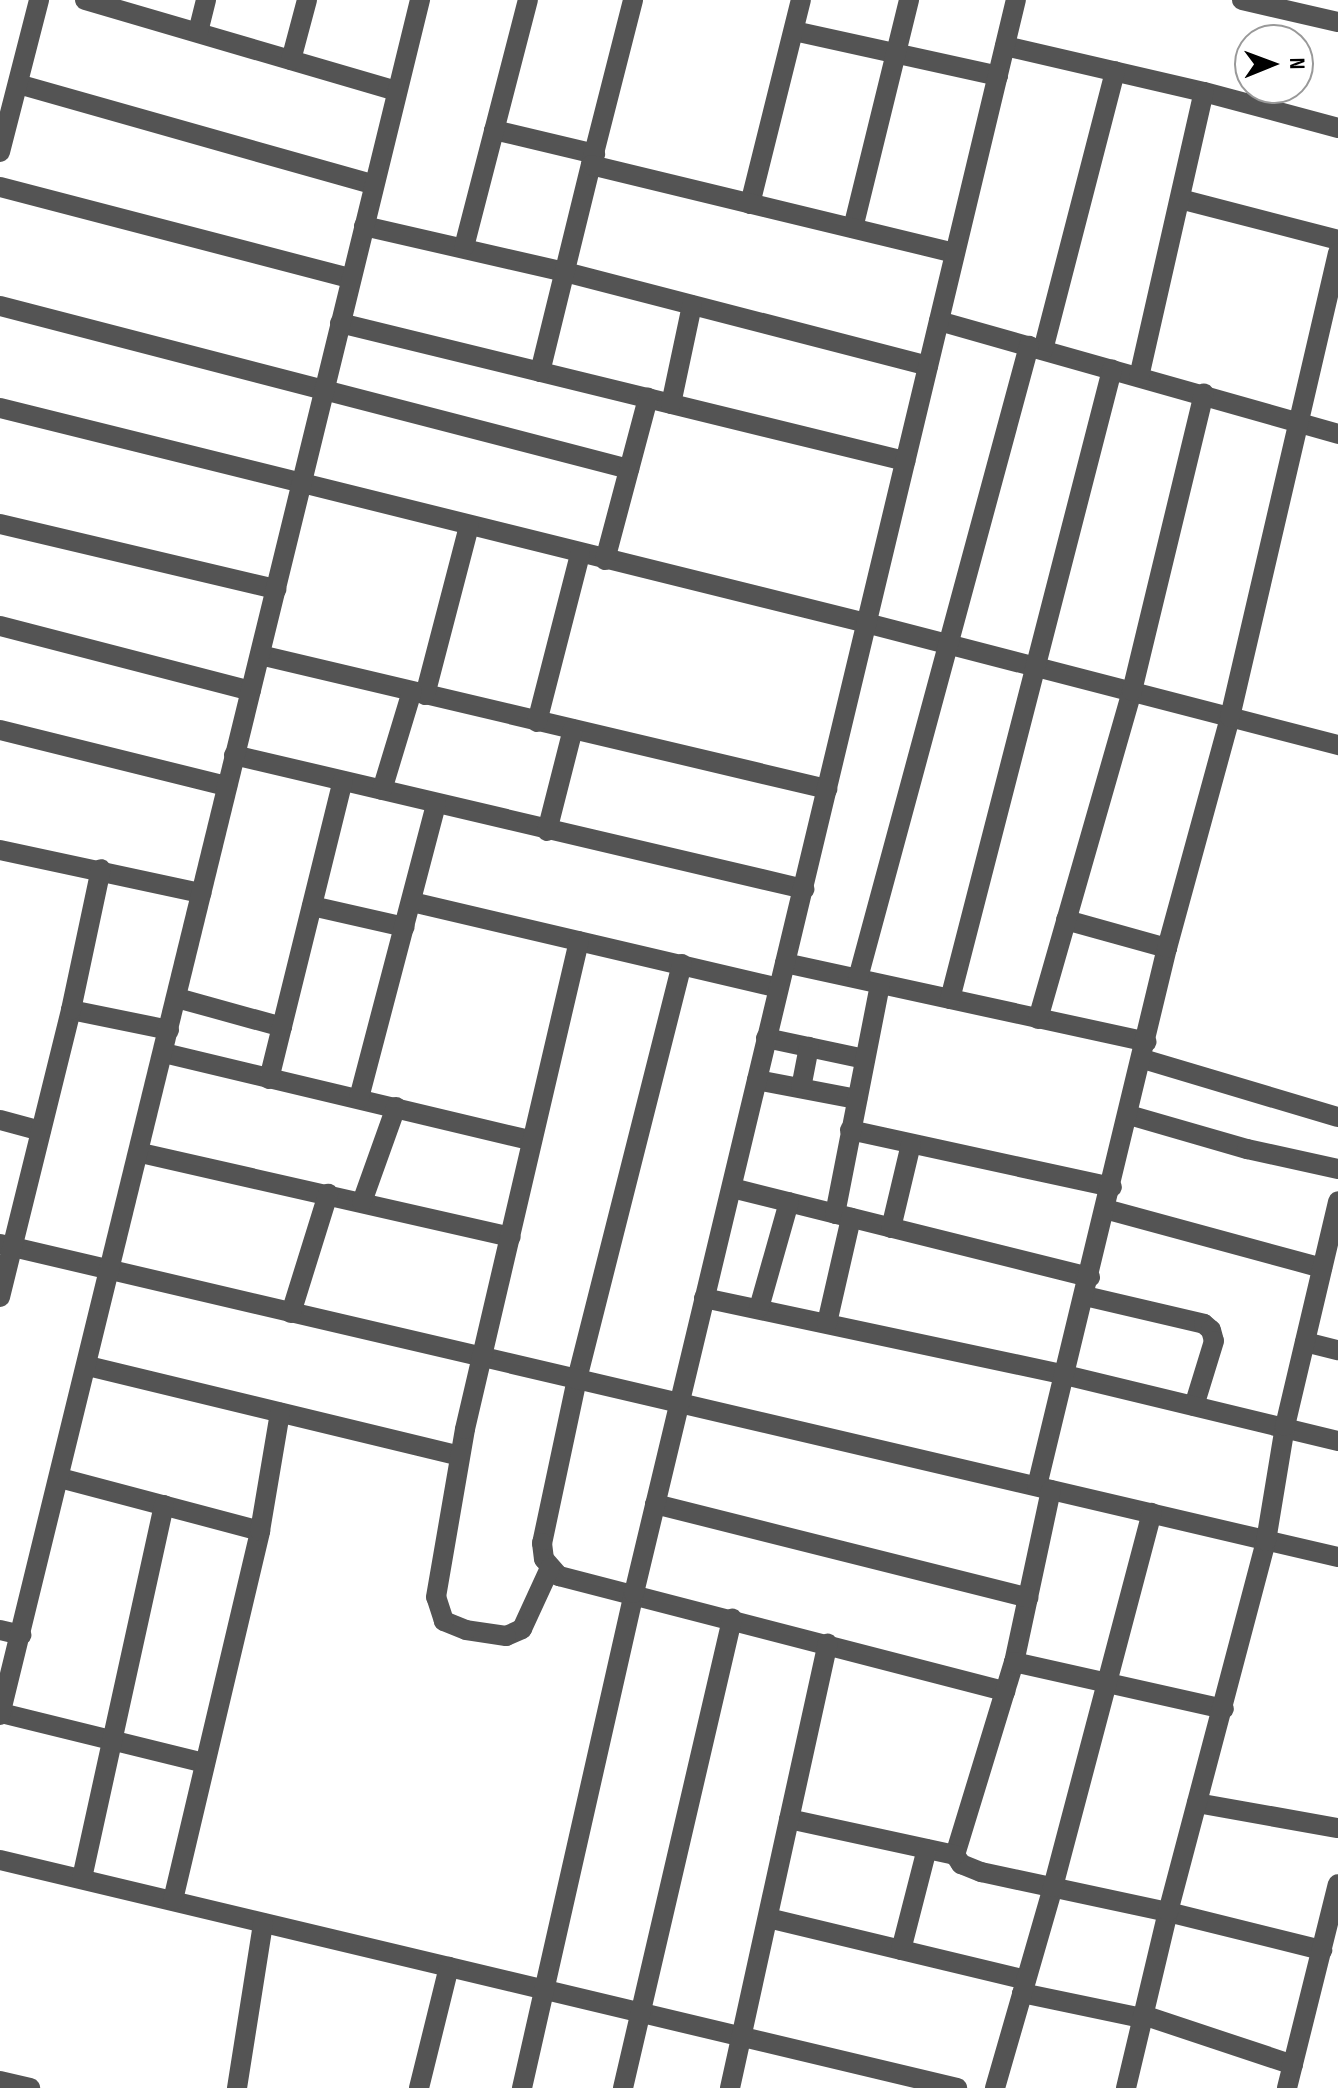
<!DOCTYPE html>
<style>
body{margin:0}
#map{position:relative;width:1338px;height:2088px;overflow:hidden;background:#fff;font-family:"Sofia Sans Condensed",sans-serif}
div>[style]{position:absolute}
.minor>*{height:20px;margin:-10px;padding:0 10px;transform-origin:10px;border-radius:10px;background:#545454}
span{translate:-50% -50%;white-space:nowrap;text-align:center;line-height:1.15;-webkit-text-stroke:7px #fff;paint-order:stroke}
.north{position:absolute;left:1234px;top:24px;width:80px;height:80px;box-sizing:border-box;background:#fff;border:2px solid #999;border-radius:50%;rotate:89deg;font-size:22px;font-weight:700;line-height:32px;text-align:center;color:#000}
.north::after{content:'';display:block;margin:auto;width:28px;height:36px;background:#000;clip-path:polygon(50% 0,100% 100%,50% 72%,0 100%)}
</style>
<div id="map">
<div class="minor">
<i style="left:85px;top:0;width:325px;rotate:16.3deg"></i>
<i style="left:1242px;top:0;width:98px;rotate:12.9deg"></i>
<i style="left:794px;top:31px;width:209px;rotate:12.4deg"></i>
<i style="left:198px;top:32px;width:33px;rotate:-76deg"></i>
<i style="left:1005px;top:46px;width:204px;rotate:13deg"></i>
<i style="left:1204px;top:92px;width:139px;rotate:15deg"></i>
<i style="left:291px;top:60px;width:62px;rotate:-75.1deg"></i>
<i style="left:18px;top:84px;width:370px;rotate:15.8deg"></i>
<i style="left:494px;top:130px;width:104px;rotate:13.4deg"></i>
<i style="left:0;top:152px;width:157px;rotate:-75.6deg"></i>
<i style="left:591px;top:165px;width:170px;rotate:-75.7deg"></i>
<i style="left:0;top:187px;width:362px;rotate:14.6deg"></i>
<i style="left:1180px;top:199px;width:163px;rotate:14.5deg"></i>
<i style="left:750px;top:204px;width:210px;rotate:-76deg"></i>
<i style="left:364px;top:226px;width:206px;rotate:12.9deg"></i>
<i style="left:565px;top:272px;width:375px;rotate:14.5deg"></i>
<i style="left:853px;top:228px;width:235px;rotate:-76.2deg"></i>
<i style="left:464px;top:247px;width:255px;rotate:-75.5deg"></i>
<i style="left:0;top:306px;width:650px;rotate:14.53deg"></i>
<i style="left:939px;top:321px;width:415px;rotate:15.8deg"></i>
<i style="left:340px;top:323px;width:582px;rotate:13.73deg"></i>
<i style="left:1043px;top:350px;width:288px;rotate:-75.5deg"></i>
<i style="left:540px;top:372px;width:213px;rotate:-76.2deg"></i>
<i style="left:591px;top:165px;width:374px;rotate:13.6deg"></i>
<i style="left:1139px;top:377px;width:292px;rotate:-77.2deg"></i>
<i style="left:671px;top:404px;width:101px;rotate:-78deg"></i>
<i style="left:0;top:408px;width:892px;rotate:13.94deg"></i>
<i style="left:866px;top:623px;width:488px;rotate:14.5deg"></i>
<i style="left:0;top:524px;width:284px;rotate:13.3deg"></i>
<i style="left:605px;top:560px;width:168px;rotate:-75.1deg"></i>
<i style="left:0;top:626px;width:259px;rotate:14.5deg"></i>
<i style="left:260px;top:655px;width:583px;rotate:13.3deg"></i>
<i style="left:425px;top:695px;width:175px;rotate:-75.4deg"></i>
<i style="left:537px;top:722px;width:173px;rotate:-75.6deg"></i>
<i style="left:0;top:730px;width:234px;rotate:13.9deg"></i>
<i style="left:234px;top:755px;width:586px;rotate:13.23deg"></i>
<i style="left:382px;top:790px;width:103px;rotate:-73.1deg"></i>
<i style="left:547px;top:831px;width:105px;rotate:-75.7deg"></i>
<i style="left:0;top:850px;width:206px;rotate:12.1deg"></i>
<i style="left:412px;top:902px;width:376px;rotate:13.2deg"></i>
<i style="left:312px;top:906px;width:95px;rotate:12.7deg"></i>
<i style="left:1066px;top:920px;width:105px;rotate:15.5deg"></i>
<i style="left:785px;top:963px;width:370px;rotate:12.3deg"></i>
<i style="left:682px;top:964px;width:428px;rotate:104.2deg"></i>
<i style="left:577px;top:1379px;width:168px;rotate:102deg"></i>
<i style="left:542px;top:1543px;width:16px;rotate:83deg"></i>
<i style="left:544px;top:1559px;width:23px;rotate:49deg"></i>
<i style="left:559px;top:1576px;width:461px;rotate:14.5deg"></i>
<i style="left:858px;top:978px;width:655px;rotate:-74.86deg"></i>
<i style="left:177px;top:998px;width:109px;rotate:15.4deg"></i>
<i style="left:950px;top:999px;width:650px;rotate:-75.56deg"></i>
<i style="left:71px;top:1010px;width:100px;rotate:11.5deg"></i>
<i style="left:1038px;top:1019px;width:341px;rotate:-74deg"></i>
<i style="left:1132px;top:691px;width:306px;rotate:-76.4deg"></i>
<i style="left:766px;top:1038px;width:101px;rotate:12deg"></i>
<i style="left:164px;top:1053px;width:378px;rotate:13.4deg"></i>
<i style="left:1143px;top:1059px;width:203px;rotate:16.6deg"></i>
<i style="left:269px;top:1079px;width:307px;rotate:-76.1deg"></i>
<i style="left:757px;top:1080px;width:102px;rotate:10.8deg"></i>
<i style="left:801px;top:1088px;width:42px;rotate:-79deg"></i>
<i style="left:359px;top:1098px;width:304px;rotate:-75.3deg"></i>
<i style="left:1129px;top:1115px;width:123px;rotate:16.1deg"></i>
<i style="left:1247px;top:1149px;width:93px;rotate:12.4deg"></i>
<i style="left:0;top:1120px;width:42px;rotate:15deg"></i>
<i style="left:850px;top:1130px;width:268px;rotate:12.3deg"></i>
<i style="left:141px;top:1153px;width:379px;rotate:12.8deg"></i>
<i style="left:732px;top:1188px;width:369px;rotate:14deg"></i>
<i style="left:362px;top:1202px;width:101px;rotate:-70.3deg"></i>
<i style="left:1105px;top:1209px;width:225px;rotate:15.2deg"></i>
<i style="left:835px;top:1214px;width:234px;rotate:-78.9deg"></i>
<i style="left:891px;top:1228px;width:86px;rotate:-76.6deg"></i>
<i style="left:0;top:1244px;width:1374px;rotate:13.17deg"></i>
<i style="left:1085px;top:1296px;width:122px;rotate:13.2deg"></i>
<i style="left:1204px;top:1324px;width:9px;rotate:41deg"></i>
<i style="left:1211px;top:1330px;width:11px;rotate:75deg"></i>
<i style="left:1214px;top:1341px;width:68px;rotate:107.1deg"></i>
<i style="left:0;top:1297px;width:296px;rotate:-76.1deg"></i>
<i style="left:71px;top:1010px;width:144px;rotate:-78deg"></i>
<i style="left:704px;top:1298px;width:369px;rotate:12deg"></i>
<i style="left:1065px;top:1375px;width:281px;rotate:13.6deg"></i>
<i style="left:759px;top:1308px;width:110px;rotate:-74.2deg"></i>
<i style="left:291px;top:1313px;width:125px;rotate:-72.7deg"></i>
<i style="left:827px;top:1323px;width:108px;rotate:-77.1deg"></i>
<i style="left:1305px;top:1342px;width:34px;rotate:14deg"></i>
<i style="left:88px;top:1366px;width:382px;rotate:13.6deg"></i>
<i style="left:60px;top:1478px;width:207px;rotate:14.8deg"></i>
<i style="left:1037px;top:1486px;width:553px;rotate:-76.42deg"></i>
<i style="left:1167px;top:948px;width:239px;rotate:-74.7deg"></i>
<i style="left:1230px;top:717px;width:476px;rotate:-76.9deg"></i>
<i style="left:1051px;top:1490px;width:176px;rotate:102.1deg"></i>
<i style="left:1014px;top:1662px;width:202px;rotate:107deg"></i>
<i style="left:955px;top:1855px;width:11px;rotate:56deg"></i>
<i style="left:961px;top:1864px;width:22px;rotate:22deg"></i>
<i style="left:981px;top:1872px;width:191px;rotate:12.1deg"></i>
<i style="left:1168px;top:1912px;width:159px;rotate:13.9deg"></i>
<i style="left:655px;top:1504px;width:385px;rotate:14.1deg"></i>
<i style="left:550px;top:1568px;width:67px;rotate:114.7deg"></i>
<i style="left:522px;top:1629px;width:17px;rotate:156deg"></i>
<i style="left:506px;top:1636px;width:40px;rotate:-171.5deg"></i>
<i style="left:466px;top:1630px;width:24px;rotate:-158deg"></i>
<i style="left:444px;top:1621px;width:25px;rotate:-108deg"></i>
<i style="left:436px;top:1597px;width:170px;rotate:-80.2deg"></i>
<i style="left:465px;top:1429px;width:501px;rotate:-76.85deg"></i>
<i style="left:0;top:1630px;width:22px;rotate:13deg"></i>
<i style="left:1014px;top:1662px;width:215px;rotate:12.6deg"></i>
<i style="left:1px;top:1713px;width:210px;rotate:13.8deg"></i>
<i style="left:0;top:1715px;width:1766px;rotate:-76.24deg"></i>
<i style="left:1197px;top:1803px;width:143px;rotate:10.1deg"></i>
<i style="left:789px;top:1819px;width:170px;rotate:12.2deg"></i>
<i style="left:0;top:1860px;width:984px;rotate:13.4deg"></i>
<i style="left:82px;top:1878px;width:382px;rotate:-77.6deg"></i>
<i style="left:173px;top:1900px;width:379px;rotate:-76.7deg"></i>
<i style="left:260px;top:1531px;width:120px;rotate:-80.4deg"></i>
<i style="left:768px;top:1918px;width:265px;rotate:13.5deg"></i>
<i style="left:901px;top:1950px;width:104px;rotate:-75.6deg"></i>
<i style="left:1022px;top:1993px;width:123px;rotate:11.8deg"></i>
<i style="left:1143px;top:2015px;width:158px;rotate:18.4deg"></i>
<i style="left:0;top:2081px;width:31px;rotate:13deg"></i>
<i style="left:237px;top:2088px;width:167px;rotate:-81deg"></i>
<i style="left:419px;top:2088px;width:125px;rotate:-76.1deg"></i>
<i style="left:522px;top:2088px;width:508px;rotate:-77.25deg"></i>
<i style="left:634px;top:1593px;width:1638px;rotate:-76.52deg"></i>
<i style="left:623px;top:2088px;width:482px;rotate:-76.9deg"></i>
<i style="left:730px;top:2088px;width:455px;rotate:-77.6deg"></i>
<i style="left:995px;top:2088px;width:209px;rotate:-73.9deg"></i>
<i style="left:1053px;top:1887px;width:387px;rotate:-75.2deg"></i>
<i style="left:1126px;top:2088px;width:181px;rotate:-76.6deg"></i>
<i style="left:1168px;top:1912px;width:384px;rotate:-75.2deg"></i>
<i style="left:1266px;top:1541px;width:117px;rotate:-80.6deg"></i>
<i style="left:1285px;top:1426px;width:231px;rotate:-76.7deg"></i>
<i style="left:1287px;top:2088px;width:210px;rotate:-76deg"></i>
</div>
<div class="north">N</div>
</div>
